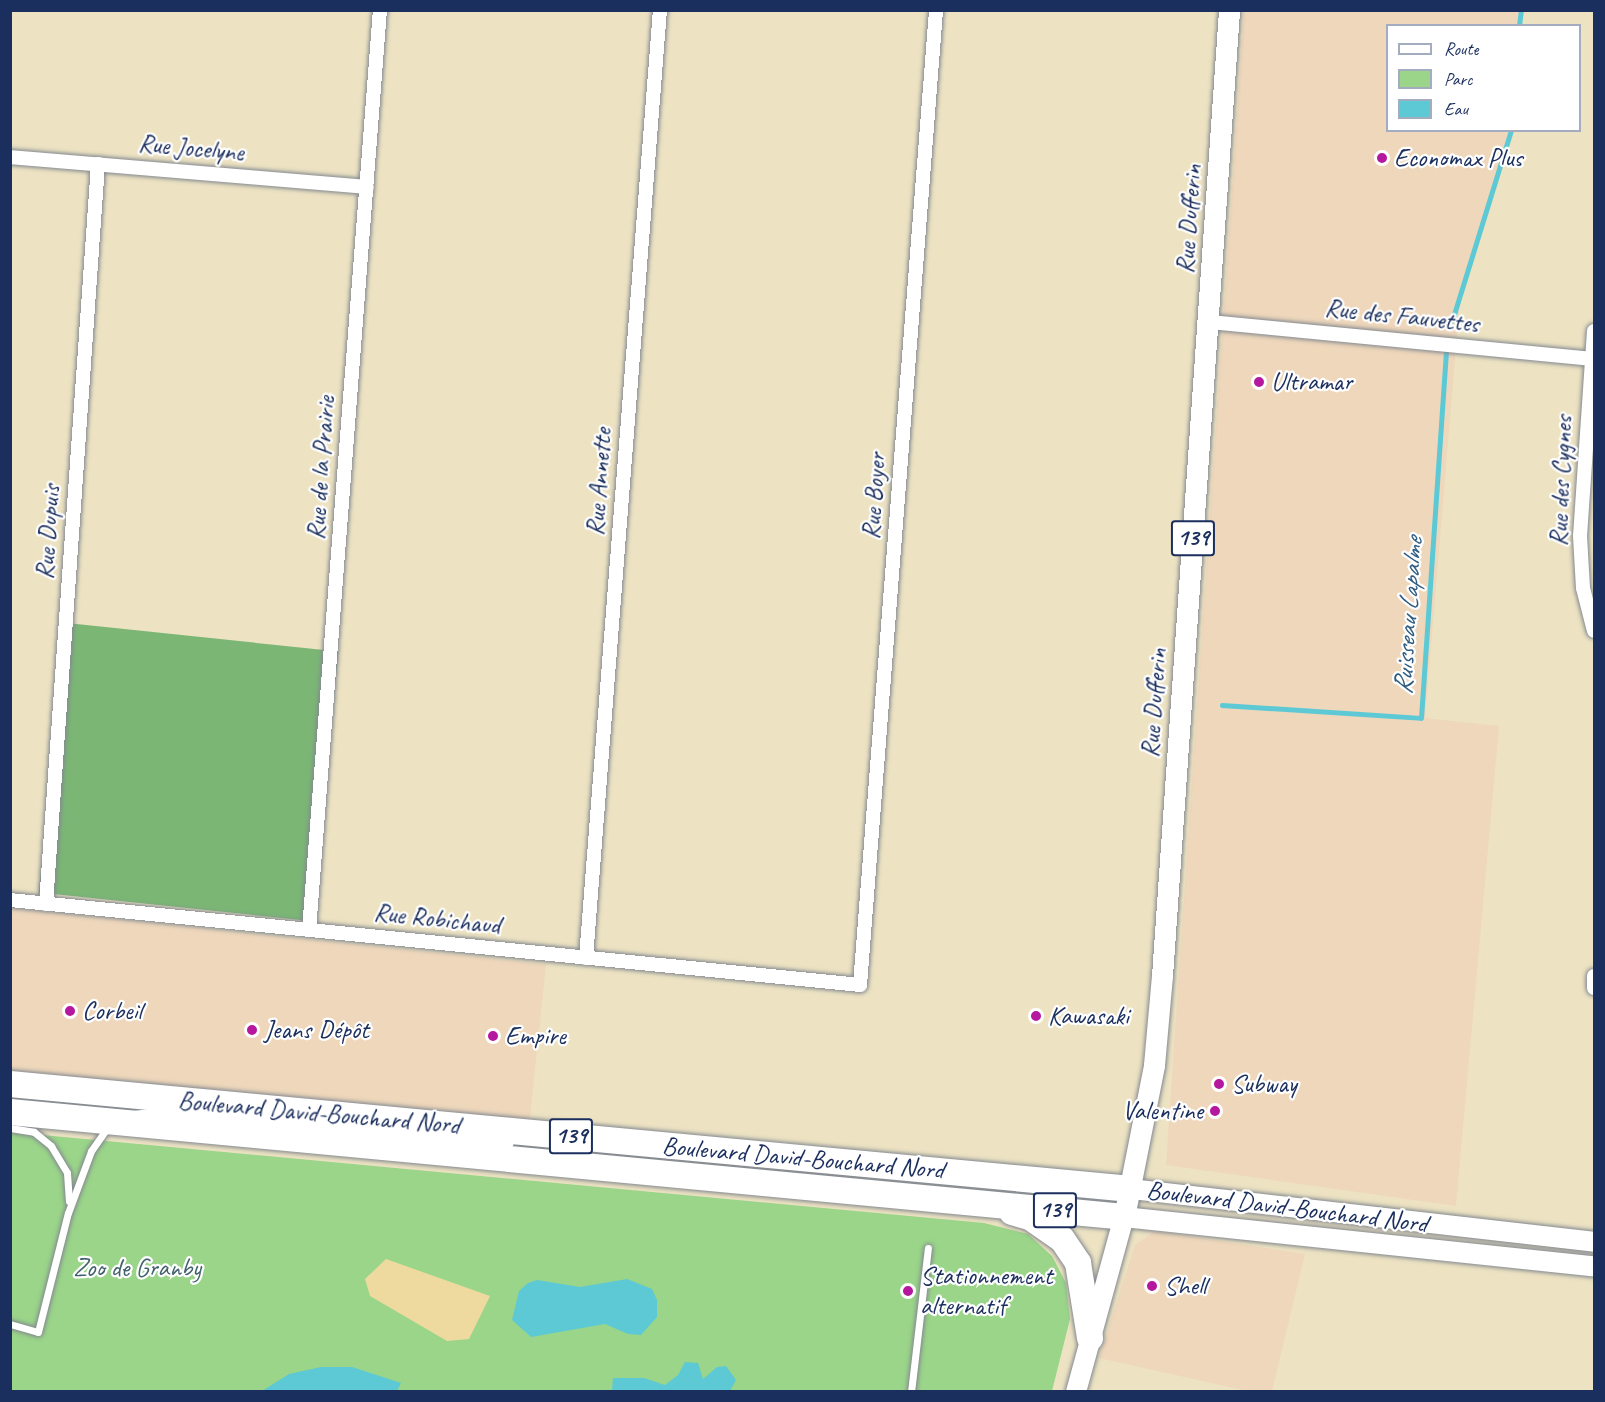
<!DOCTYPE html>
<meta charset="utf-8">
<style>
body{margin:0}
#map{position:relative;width:1605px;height:1402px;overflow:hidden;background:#ede3c3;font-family:Caveat,sans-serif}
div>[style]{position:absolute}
.built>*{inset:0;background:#eed7bb;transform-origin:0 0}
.green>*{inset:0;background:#9ad589}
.forest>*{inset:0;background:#7bb675;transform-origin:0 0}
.sand>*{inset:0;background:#eeda9e}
.water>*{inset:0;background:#5dc9d5}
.stream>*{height:4.5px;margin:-2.25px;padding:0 2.25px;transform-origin:2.25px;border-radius:2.25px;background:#5dc9d5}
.roads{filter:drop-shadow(0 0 2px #848990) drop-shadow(0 0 2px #848990)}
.lane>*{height:7px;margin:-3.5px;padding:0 3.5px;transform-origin:3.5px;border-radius:3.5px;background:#fff}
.street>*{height:14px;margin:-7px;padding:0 7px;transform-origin:7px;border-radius:7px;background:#fff}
.secondary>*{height:20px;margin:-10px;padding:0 10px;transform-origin:10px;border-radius:10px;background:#fff}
.primary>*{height:21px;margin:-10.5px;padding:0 10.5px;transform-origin:10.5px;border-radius:10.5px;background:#fff}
.highway>*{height:26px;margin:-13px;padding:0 13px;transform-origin:13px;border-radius:13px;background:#fff}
.dots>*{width:16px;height:16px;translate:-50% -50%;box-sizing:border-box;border:3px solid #fff;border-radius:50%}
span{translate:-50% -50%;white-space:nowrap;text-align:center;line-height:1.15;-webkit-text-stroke:4.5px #fff;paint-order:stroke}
.shield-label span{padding:2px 4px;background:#fff;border:2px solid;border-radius:4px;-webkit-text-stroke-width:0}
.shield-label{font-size:24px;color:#1b2f5e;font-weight:700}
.street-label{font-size:26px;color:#1b2f5e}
.poi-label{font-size:26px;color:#1b2f5e}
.left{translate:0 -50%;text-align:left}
.right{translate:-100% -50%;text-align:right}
.park-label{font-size:26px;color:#41616b}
.water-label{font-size:27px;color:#2f5d82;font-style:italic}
.frame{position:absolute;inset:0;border:12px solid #1b2f5e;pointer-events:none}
.legend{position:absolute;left:1386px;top:24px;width:195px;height:108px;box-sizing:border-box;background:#fff;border:2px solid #a4acbf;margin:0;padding:8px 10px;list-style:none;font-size:18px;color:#1b2f5e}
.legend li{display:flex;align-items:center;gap:12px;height:30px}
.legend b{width:30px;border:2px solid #a4acbf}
</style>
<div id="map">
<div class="built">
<i style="clip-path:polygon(1244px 11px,1519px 11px,1518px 25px,1388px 26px,1388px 130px,1511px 131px,1461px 287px,1425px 718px,1499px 726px,1456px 1206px,1166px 1165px)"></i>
<i style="left:10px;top:908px;width:539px;height:162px;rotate:6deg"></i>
<i style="clip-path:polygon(1155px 1231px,1305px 1254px,1272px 1391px,1247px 1391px,1099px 1358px,1135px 1245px)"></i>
</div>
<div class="green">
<i style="clip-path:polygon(10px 1132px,984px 1223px,1028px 1234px,1052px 1256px,1066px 1283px,1070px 1319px,1052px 1391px,11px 1391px)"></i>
</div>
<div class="forest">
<i style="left:67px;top:623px;width:273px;height:271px;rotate:6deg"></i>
</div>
<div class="sand">
<i style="clip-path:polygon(386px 1259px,490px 1296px,469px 1339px,447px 1341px,370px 1296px,365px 1279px)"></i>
</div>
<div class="water">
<i style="clip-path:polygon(627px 1279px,652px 1289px,657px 1300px,657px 1317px,641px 1335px,628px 1334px,605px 1324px,531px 1337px,512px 1320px,519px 1291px,528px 1283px,537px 1280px,580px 1287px)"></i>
<i style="clip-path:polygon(685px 1362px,698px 1363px,703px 1379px,717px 1367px,726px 1366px,736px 1380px,730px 1391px,612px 1391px,613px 1378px,644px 1378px,665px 1385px,678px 1375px)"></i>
<i style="clip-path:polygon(321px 1367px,352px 1367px,401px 1383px,397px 1391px,262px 1391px,289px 1374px)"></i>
</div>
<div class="stream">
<i style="left:1519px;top:26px;width:16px;rotate:-83deg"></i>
<i style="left:1452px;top:321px;width:200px;rotate:-72.8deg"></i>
<i style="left:1222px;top:705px;width:199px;rotate:3.7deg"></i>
<i style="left:1421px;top:718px;width:365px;rotate:-86.1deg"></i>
</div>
<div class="roads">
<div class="lane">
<i style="left:133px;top:1114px;width:25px;rotate:-7deg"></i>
<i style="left:158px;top:1111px;width:353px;rotate:5.2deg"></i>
<i style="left:10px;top:1128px;width:24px;rotate:9deg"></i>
<i style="left:34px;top:1132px;width:22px;rotate:39deg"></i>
<i style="left:51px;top:1146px;width:31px;rotate:59deg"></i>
<i style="left:67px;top:1173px;width:28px;rotate:86deg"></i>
<i style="left:10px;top:1324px;width:29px;rotate:16deg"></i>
<i style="left:38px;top:1332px;width:123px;rotate:-75.9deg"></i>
<i style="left:68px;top:1213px;width:66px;rotate:-69.6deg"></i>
<i style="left:91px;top:1151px;width:29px;rotate:-55deg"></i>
<i style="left:911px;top:1392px;width:145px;rotate:-83.3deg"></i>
</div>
<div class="street">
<i style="left:10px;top:157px;width:358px;rotate:4.8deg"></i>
<i style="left:1209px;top:322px;width:384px;rotate:5.5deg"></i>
<i style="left:1594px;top:331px;width:205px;rotate:93.9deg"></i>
<i style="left:1580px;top:536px;width:52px;rotate:86.7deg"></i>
<i style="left:1583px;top:588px;width:44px;rotate:75.7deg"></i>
<i style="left:10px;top:900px;width:854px;rotate:5.71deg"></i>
<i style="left:860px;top:985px;width:978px;rotate:-85.54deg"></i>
<i style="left:46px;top:904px;width:742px;rotate:-85.98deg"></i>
<i style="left:309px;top:930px;width:923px;rotate:-85.59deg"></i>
<i style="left:586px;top:958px;width:951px;rotate:-85.54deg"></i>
<i style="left:1594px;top:976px;width:12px;rotate:90deg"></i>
</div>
<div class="secondary">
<i style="left:1131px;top:1189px;width:466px;rotate:6.5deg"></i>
<i style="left:1076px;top:1392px;width:181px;rotate:-74.7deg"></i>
<i style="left:1124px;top:1217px;width:473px;rotate:6deg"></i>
</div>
<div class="primary">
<i style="left:1124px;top:1217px;width:155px;rotate:-78.8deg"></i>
<i style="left:1154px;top:1065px;width:89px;rotate:-84.9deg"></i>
<i style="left:1162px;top:976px;width:968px;rotate:-86.03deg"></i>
</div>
<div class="highway">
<i style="left:10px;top:1084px;width:1126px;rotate:5.35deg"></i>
<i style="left:10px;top:1112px;width:1119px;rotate:5.38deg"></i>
<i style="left:1012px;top:1212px;width:19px;rotate:16deg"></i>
<i style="left:1030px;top:1217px;width:39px;rotate:35deg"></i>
<i style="left:1062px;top:1239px;width:29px;rotate:56deg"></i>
<i style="left:1078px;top:1263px;width:76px;rotate:80.9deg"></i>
</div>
</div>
<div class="dots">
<i style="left:1382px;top:158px;background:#b5179e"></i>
<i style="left:1259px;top:382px;background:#b5179e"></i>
<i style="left:70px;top:1011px;background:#b5179e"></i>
<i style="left:1036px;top:1016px;background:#b5179e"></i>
<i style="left:252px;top:1030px;background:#b5179e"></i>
<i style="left:493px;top:1036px;background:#b5179e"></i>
<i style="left:1219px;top:1084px;background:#b5179e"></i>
<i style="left:1215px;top:1111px;background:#b5179e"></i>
<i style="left:1152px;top:1286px;background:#b5179e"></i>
<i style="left:908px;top:1291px;background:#b5179e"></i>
</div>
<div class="shield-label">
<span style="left:1193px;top:538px">139</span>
<span style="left:571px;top:1136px">139</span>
<span style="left:1055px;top:1210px">139</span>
</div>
<div class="street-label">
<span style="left:191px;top:148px;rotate:5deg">Rue Jocelyne</span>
<span style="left:1189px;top:219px;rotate:-86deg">Rue Dufferin</span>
<span style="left:1402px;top:316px;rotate:6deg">Rue des Fauvettes</span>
<span style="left:321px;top:468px;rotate:-86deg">Rue de la Prairie</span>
<span style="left:1561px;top:481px;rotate:-88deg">Rue des Cygnes</span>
<span style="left:599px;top:482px;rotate:-86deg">Rue Annette</span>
<span style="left:874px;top:496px;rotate:-86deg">Rue Boyer</span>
<span style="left:48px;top:532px;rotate:-86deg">Rue Dupuis</span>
<span style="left:1154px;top:703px;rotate:-86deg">Rue Dufferin</span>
<span style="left:437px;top:919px;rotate:6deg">Rue Robichaud</span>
<span style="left:319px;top:1113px;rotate:5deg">Boulevard David-Bouchard Nord</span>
<span style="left:803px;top:1158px;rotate:5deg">Boulevard David-Bouchard Nord</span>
<span style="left:1287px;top:1207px;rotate:7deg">Boulevard David-Bouchard Nord</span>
</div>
<div class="poi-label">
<span class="left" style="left:1394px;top:158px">Economax Plus</span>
<span class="left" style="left:1271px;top:382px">Ultramar</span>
<span class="left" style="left:82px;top:1011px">Corbeil</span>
<span class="left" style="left:1048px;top:1016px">Kawasaki</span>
<span class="left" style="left:264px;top:1030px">Jeans Dépôt</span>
<span class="left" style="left:505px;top:1036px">Empire</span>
<span class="left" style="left:1231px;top:1084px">Subway</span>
<span class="right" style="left:1203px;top:1111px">Valentine</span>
<span class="left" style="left:920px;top:1291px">Stationnement<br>alternatif</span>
<span class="left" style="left:1164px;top:1286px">Shell</span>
</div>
<div class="park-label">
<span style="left:137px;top:1268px">Zoo de Granby</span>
</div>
<div class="water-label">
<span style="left:1408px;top:616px;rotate:-86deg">Ruisseau Lapalme</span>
</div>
<div class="frame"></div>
<ul class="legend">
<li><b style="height:8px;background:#fff"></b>Route</li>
<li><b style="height:16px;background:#9ad589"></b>Parc</li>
<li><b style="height:16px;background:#5dc9d5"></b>Eau</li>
</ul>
</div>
